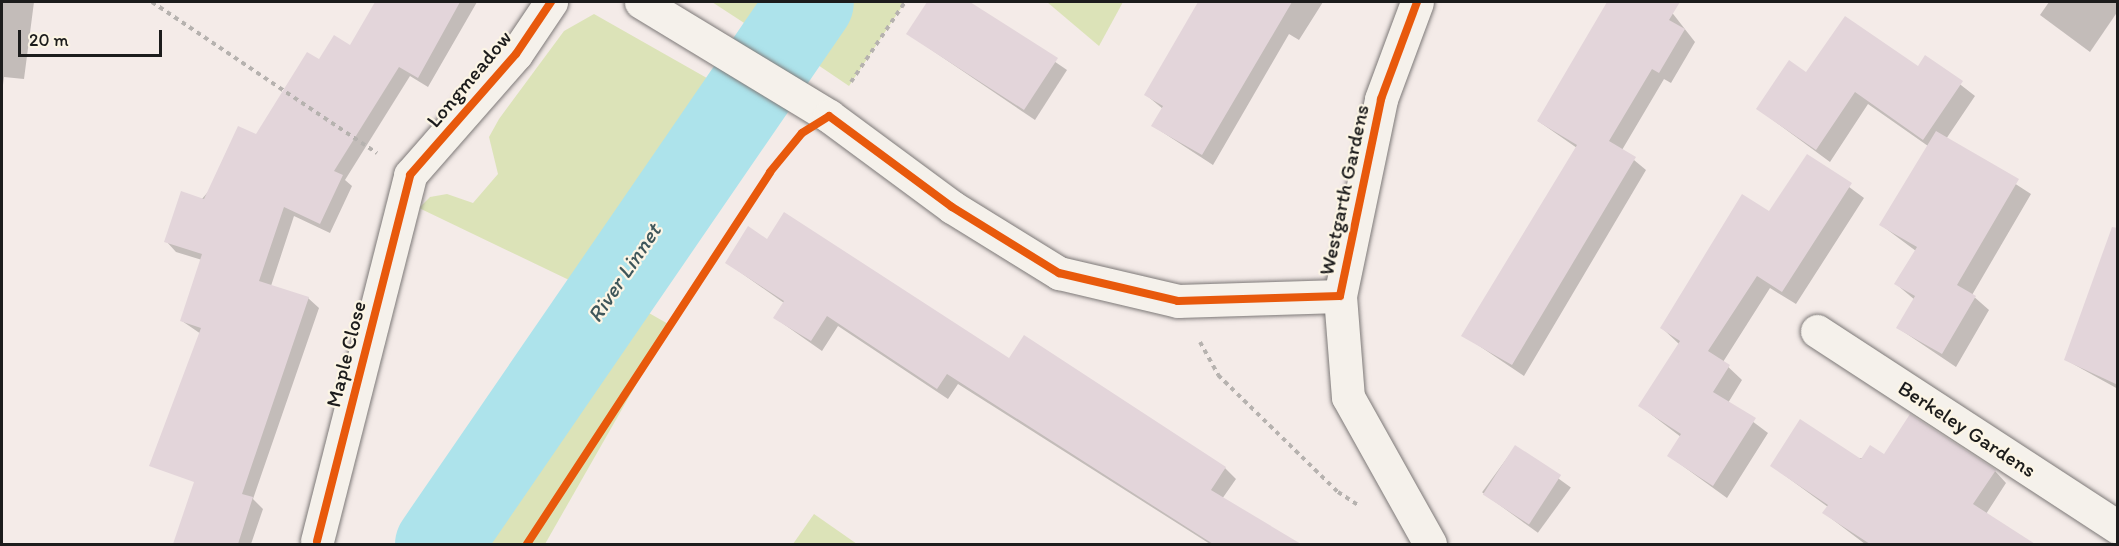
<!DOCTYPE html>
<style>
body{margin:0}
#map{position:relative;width:2119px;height:546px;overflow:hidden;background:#f4ebe8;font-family:Itim,sans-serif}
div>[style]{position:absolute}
.green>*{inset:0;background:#dce3b8}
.shadow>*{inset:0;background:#0003;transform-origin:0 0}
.river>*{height:87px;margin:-43.5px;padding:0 43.5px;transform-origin:43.5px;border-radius:43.5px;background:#ade3eb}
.building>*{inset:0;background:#e3d5da;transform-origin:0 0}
.path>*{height:4px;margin-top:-2px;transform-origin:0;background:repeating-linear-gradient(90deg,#b6b2af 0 4.5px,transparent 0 9px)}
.roads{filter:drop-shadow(0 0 2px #7d7978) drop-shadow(0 0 2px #7d7978)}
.street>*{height:33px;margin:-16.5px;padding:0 16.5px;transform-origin:16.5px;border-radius:16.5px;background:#f5f1eb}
.cycleway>*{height:8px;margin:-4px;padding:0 4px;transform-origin:4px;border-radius:4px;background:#e8590c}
span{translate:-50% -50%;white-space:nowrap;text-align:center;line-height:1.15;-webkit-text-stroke:4.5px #fcf5e5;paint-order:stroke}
.street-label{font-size:21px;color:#1c1c1c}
.water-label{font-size:22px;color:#3e565a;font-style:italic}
.frame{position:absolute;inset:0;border:3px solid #1c1c1c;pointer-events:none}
.scale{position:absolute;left:18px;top:30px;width:144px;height:27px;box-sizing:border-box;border:3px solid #1c1c1c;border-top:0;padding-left:8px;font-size:18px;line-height:21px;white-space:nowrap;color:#1c1c1c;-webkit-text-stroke:4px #fcf5e5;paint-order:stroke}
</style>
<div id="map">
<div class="green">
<i style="clip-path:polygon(712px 2px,789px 2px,761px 34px)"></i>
<i style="clip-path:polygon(810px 2px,905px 2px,849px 86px,781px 40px)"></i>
<i style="clip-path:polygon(1047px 2px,1123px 2px,1099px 46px)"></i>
<i style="clip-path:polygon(594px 14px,728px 90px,592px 291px,419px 208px,430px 197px,447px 194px,473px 203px,498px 174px,489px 137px,499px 119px,564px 31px)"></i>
<i style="clip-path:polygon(612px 292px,670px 325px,545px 544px,452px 544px)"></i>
<i style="clip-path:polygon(814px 514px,857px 544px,793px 544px)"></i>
</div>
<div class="shadow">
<i style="clip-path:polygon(2px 2px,34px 2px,24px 79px,4px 77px,2px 93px)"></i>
<i style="clip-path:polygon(377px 2px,477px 2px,428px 87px,410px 76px,345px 180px,352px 186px,330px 233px,294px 216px,271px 286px,308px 298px,319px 308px,253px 499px,263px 509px,251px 544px,175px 544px,195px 482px,201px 334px,182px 321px,202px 260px,176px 252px,166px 241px,320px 61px,350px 47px)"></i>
<i style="clip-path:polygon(929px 2px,967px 2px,1067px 70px,1035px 120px,908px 34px)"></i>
<i style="clip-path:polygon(1216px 2px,1323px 2px,1299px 40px,1289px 34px,1213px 165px,1153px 126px,1163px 109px,1145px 94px,1188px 52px)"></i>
<i style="clip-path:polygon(1608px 2px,1675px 2px,1670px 10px,1695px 42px,1671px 83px,1664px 79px,1622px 150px,1646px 170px,1524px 376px,1463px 335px,1577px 148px,1538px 121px)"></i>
<i style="clip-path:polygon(2049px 2px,2118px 2px,2118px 11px,2090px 52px,2040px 15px)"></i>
<i style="clip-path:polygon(1925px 57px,1975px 96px,1946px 139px,2031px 194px,1972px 295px,1989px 310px,1956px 367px,1898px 328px,1915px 300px,1896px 284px,1916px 251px,1881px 225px,1928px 146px,1868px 104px,1830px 162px,1758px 109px,1806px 74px,1918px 68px)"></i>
<i style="clip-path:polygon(1807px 156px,1864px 198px,1796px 304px,1770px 288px,1723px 362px,1742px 380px,1728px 403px,1768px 433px,1727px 498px,1669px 456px,1681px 437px,1640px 406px,1679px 344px,1662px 328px,1770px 214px)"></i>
<i style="clip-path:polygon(768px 241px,1009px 360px,1025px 337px,1225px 468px,1236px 479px,1222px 499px,1295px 544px,1210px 544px,958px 384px,948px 399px,838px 326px,822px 351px,775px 318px,784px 303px,727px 263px)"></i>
<i style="clip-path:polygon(2118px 281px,2118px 389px,2066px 360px)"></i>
<i style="left:1515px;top:447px;width:69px;height:56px;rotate:36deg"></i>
<i style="clip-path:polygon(1884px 456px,1995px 471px,2006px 483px,1986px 514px,2022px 544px,1865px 544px,1824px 513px,1828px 507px,1772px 466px)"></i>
</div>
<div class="river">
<i style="left:438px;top:544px;width:657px;rotate:-55.54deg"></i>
</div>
<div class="building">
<i style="clip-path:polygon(375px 2px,460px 2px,418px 78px,399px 67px,334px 171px,343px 175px,320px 224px,284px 207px,259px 281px,309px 297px,242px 494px,253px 497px,238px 544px,173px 544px,194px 482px,149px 466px,201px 328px,180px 321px,202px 254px,164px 242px,181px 191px,204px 199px,238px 126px,256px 134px,307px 52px,319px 59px,334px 35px,350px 45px)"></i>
<i style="clip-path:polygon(927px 2px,970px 2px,1058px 58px,1024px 110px,906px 34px)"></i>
<i style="clip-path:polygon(1198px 2px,1292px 2px,1202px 155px,1151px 126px,1163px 106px,1144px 95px)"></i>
<i style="clip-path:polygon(1607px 2px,1680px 2px,1669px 20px,1685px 29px,1659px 73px,1652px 69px,1609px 141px,1636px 157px,1512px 365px,1461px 336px,1577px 145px,1537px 121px)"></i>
<i style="clip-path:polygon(1845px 16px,1918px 66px,1925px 55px,1963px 81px,1923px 140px,1855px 92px,1816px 150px,1756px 109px,1789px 60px,1806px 72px)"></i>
<i style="clip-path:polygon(1936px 131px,2019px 179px,1957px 285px,1976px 296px,1942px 354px,1896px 328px,1915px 296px,1894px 284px,1917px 247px,1879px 225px)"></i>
<i style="clip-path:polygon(1807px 154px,1852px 183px,1782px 292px,1757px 276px,1708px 351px,1730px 365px,1713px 392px,1756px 418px,1713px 486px,1667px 456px,1681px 434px,1638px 406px,1680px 341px,1660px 328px,1742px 194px,1769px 211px)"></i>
<i style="clip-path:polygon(784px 212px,1009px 358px,1024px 335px,1226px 467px,1211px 490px,1301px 544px,1213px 544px,947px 374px,937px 389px,827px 316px,811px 341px,773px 318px,784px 301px,725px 263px,748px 226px,767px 239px)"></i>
<i style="clip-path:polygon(2112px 227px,2118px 228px,2118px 385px,2064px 360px)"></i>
<i style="clip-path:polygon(1910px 414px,1996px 470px,1973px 504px,2035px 544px,1870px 544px,1822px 513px,1828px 505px,1770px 466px,1800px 419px,1861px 459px,1870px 445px,1884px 454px)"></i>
<i style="left:1515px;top:445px;width:55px;height:59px;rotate:33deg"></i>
</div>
<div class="path">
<i style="left:152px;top:2px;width:271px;rotate:33.9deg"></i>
<i style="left:851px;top:82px;width:97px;rotate:-56deg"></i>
<i style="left:1200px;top:342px;width:38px;rotate:61deg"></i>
<i style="left:1218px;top:375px;width:168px;rotate:44.3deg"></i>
<i style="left:1338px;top:492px;width:24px;rotate:33deg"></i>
</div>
<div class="roads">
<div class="street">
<i style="left:641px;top:2px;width:220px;rotate:31.2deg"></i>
<i style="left:829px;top:116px;width:153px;rotate:36.5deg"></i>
<i style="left:952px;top:207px;width:126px;rotate:31.7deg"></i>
<i style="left:1059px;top:273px;width:122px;rotate:13.2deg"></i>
<i style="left:1178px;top:301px;width:162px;rotate:-1.8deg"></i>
<i style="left:1340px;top:296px;width:201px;rotate:-78.2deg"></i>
<i style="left:1381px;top:99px;width:103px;rotate:-69.6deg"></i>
<i style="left:1340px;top:296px;width:101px;rotate:85.5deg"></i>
<i style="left:1348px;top:397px;width:168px;rotate:60.8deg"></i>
<i style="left:1817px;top:331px;width:359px;rotate:33.1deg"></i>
<i style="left:317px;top:541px;width:378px;rotate:-75.7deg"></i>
<i style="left:410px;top:175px;width:161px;rotate:-48.8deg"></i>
<i style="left:516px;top:54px;width:63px;rotate:-56.1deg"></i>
</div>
</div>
<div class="cycleway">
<i style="left:317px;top:541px;width:378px;rotate:-75.7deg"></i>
<i style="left:410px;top:175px;width:161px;rotate:-48.8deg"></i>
<i style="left:516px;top:54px;width:63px;rotate:-56.1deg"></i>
<i style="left:527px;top:544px;width:444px;rotate:-56.8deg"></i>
<i style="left:770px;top:172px;width:50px;rotate:-50.6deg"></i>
<i style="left:802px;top:133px;width:32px;rotate:-32deg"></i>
<i style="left:829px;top:116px;width:153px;rotate:36.5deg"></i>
<i style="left:952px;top:207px;width:126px;rotate:31.7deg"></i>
<i style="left:1059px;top:273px;width:122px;rotate:13.2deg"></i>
<i style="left:1178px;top:301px;width:162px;rotate:-1.8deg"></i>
<i style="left:1340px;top:296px;width:201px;rotate:-78.2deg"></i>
<i style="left:1381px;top:99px;width:103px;rotate:-69.6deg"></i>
</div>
<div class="street-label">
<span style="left:469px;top:79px;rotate:-50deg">Longmeadow</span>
<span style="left:1344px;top:190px;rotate:-78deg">Westgarth Gardens</span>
<span style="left:346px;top:354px;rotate:-76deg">Maple Close</span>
<span style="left:1967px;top:429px;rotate:33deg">Berkeley Gardens</span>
</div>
<div class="water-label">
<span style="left:624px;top:273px;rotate:-56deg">River Linnet</span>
</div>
<div class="frame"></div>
<div class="scale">20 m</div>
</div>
